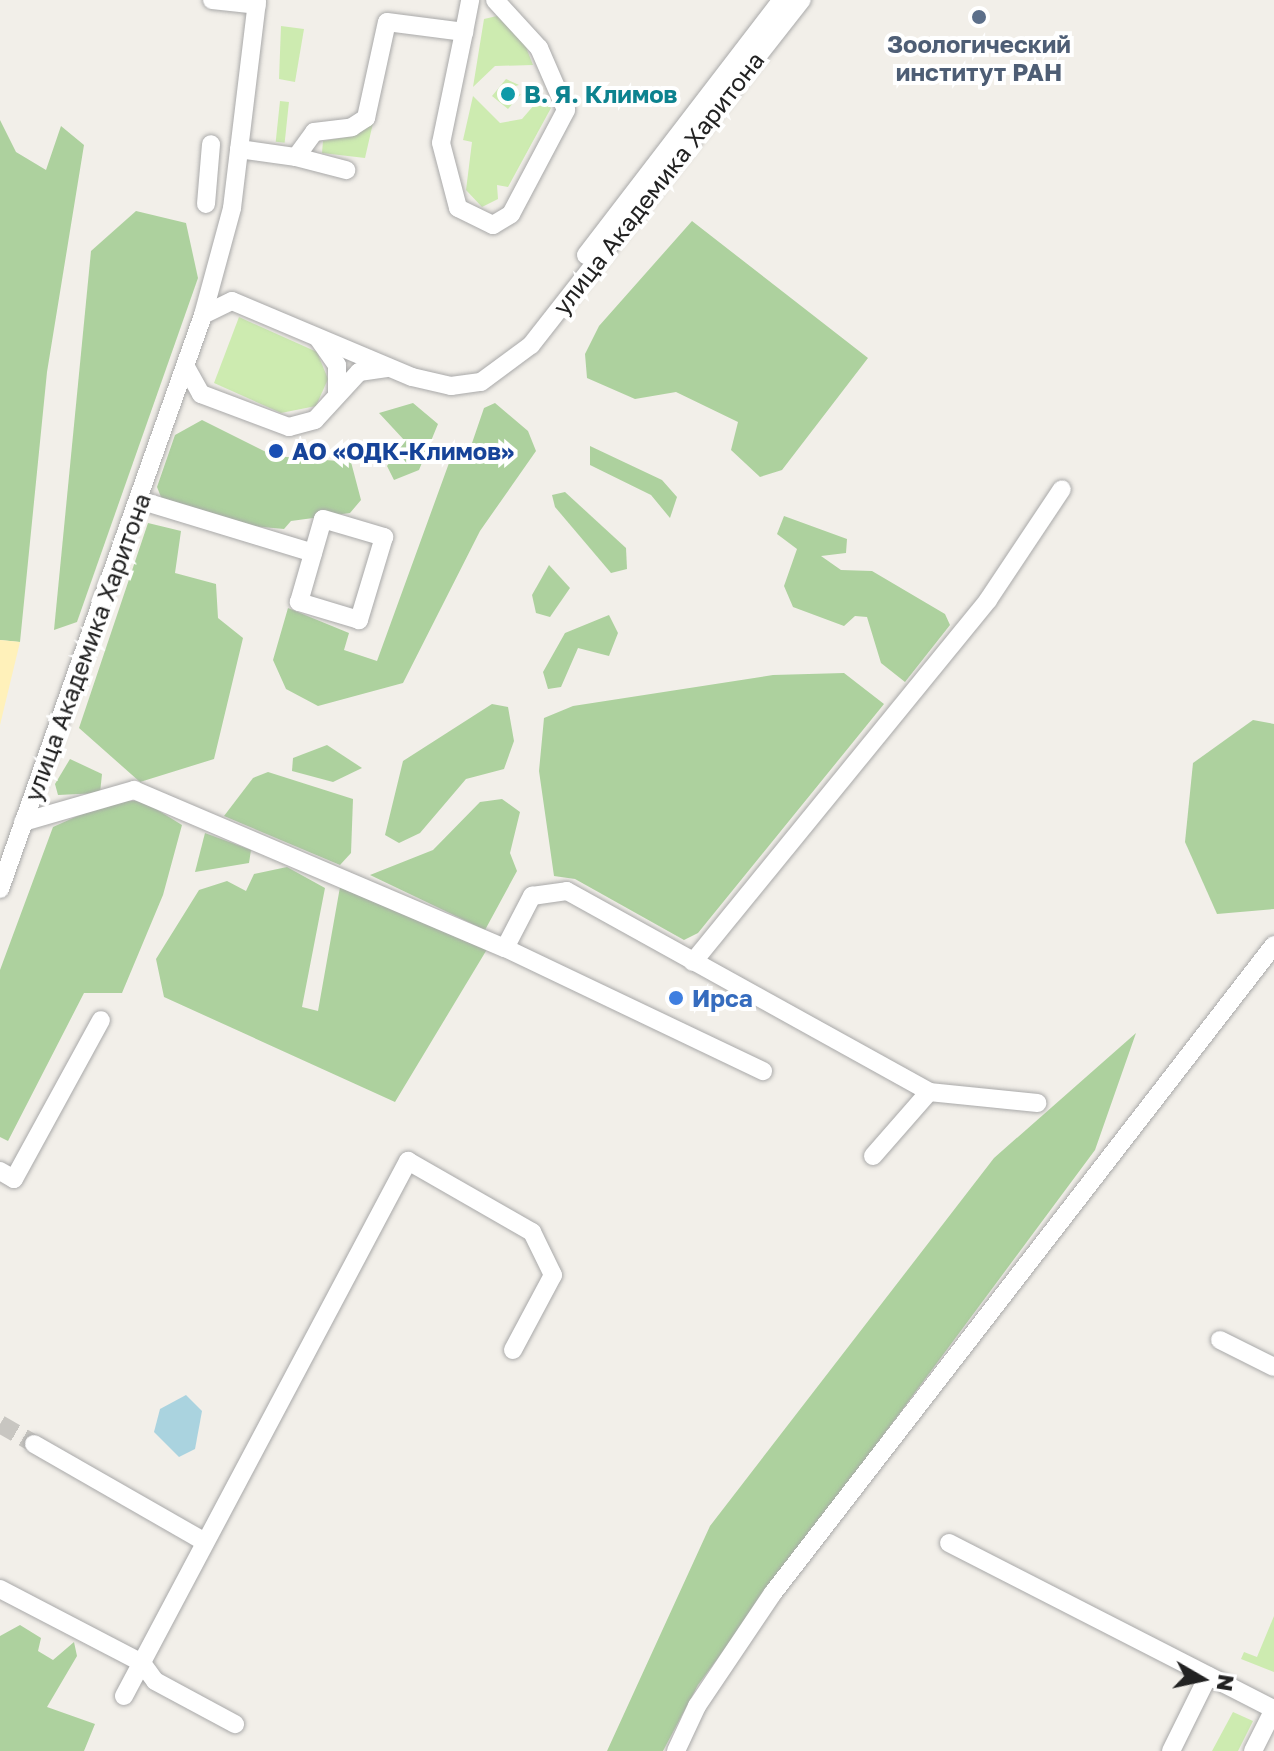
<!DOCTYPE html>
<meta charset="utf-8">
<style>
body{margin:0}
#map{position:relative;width:1274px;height:1751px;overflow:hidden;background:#f2efe9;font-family:"Golos Text",sans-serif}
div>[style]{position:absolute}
.grass>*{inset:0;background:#cdebb0;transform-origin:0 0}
.forest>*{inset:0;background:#add19e}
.sand>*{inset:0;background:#fff1ba}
.water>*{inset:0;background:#aad3df}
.minor-tunnel>*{height:18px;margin-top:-9px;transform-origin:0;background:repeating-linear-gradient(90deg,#c8c6c1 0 18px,transparent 0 27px)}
.roads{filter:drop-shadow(0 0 2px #a9a9a9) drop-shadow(0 0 2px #a9a9a9)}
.minor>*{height:18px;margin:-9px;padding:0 9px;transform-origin:9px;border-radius:9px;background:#fff}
.dots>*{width:22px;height:22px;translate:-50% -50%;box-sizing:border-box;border:4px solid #fff;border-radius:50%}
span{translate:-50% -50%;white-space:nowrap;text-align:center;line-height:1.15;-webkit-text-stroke:8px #fff;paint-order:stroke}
.service-label{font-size:24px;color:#4e5e75;font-weight:700}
.culture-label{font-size:24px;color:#0d838f;font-weight:700}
.left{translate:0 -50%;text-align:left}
.street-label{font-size:24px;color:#222}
.transit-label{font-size:24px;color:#164399;font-weight:700}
.shop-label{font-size:24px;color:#366cbe;font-weight:700}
.north{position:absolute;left:1162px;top:1639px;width:80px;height:80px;-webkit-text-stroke:6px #fff;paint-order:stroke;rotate:99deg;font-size:22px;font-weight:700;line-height:32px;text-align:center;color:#222}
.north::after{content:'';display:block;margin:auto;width:28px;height:36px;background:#222;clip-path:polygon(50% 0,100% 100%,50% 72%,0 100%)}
</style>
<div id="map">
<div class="grass">
<i style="clip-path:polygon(497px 16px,524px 42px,533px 65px,495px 66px,473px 87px,484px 19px)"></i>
<i style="clip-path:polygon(281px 26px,304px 29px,295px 82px,279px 79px)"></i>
<i style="clip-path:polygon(506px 79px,519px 85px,503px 89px,502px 99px,521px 94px,508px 109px,492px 96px)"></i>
<i style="clip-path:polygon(473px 96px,500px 123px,522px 119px,541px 97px,551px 108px,508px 187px,497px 185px,498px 199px,482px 207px,466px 190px,472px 142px,463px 140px)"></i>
<i style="left:280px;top:101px;width:9px;height:41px;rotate:6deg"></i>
<i style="clip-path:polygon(373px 123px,365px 158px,322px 153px,323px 141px,353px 136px)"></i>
<i style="clip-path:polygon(239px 317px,317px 352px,328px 379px,316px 406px,281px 413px,214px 383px)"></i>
<i style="clip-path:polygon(1274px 1616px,1274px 1672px,1241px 1659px,1244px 1652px,1257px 1657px)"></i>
<i style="clip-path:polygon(1233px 1712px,1253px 1721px,1238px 1751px,1212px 1751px)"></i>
</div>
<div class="forest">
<i style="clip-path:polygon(0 120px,16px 152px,46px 170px,61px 126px,84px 145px,47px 372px,20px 642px,0 640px)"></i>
<i style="clip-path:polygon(136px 211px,186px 223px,198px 278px,77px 622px,54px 630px,91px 251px)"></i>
<i style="clip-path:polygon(692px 221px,868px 358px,782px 470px,760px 477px,731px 450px,738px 422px,676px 392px,635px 399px,587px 378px,585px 354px,599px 326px)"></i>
<i style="clip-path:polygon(413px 403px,438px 424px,419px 470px,394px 480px,387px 466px,405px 441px,379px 413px)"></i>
<i style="clip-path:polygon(495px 403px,528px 431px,536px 451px,480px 531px,403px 683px,318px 706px,286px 689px,273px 660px,288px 608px,349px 633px,344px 650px,377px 661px,449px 463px,471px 446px,484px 408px)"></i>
<i style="clip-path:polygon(202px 420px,274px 456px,351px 462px,361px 500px,350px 513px,291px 521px,284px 529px,230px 524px,163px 502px,157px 487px,175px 435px)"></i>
<i style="clip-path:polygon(590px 446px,662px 480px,677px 497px,670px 518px,651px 495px,590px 465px)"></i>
<i style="clip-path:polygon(565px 492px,626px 548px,627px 569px,611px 573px,555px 507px,552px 495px)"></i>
<i style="clip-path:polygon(784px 516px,847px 539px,846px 553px,821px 556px,841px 570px,872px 571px,945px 614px,950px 625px,905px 682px,881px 663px,867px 617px,855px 616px,844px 626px,793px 607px,784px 586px,797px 549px,777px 534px)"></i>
<i style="clip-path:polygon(148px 523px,181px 531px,175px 573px,216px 584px,218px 618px,243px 638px,214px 759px,140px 782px,79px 728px)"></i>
<i style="clip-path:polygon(549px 565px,570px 588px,550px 617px,536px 613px,532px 595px)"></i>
<i style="clip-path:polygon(609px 615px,618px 633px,609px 656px,578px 648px,561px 687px,548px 689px,543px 672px,565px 633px)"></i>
<i style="clip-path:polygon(844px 673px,884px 704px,698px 933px,684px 940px,575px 879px,554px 876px,539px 771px,544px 718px,573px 706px,773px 675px)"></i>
<i style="clip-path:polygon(492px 704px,508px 707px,514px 741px,504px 769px,466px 779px,420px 833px,399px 843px,385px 835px,403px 761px)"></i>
<i style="clip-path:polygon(1253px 720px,1274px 724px,1274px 909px,1217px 914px,1185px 842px,1193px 763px)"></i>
<i style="clip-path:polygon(327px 745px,362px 768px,333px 782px,292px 771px,293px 758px)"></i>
<i style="clip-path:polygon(70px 759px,102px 774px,100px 793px,58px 795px,55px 784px)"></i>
<i style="clip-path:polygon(268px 772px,353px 799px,351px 853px,340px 865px,224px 816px,253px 778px)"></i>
<i style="clip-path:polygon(502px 799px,520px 812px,510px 853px,517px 871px,485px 930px,370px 875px,433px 850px,480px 802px)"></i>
<i style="clip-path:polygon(111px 801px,143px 801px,182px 825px,163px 895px,122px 993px,84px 993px,8px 1141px,0 1137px,0 970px,53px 827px)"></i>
<i style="clip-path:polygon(205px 833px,251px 850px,249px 863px,195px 872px)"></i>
<i style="clip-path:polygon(287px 867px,325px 888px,302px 1007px,318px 1011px,340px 887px,489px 946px,395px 1102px,164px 997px,156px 959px,199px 890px,227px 881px,246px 891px,254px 874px)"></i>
<i style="clip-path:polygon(1136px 1033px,1095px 1150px,698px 1685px,663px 1751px,607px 1751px,710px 1526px,994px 1158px)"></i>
<i style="clip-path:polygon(20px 1625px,41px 1638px,38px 1651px,53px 1660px,74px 1642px,77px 1656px,47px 1707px,95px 1724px,84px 1751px,0 1751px,0 1636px)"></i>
</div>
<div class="sand">
<i style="clip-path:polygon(0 640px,20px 642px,0 725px)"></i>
</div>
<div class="water">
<i style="clip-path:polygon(186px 1395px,202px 1411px,195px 1449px,179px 1457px,154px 1432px,160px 1409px)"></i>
</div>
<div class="minor-tunnel">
<i style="left:0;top:1424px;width:39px;rotate:30deg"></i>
</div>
<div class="roads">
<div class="minor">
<i style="left:212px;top:0;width:45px;rotate:6.3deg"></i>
<i style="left:464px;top:32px;width:113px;rotate:101.7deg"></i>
<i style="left:441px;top:143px;width:67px;rotate:75.3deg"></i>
<i style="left:458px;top:208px;width:39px;rotate:26deg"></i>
<i style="left:493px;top:225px;width:21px;rotate:-31deg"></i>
<i style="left:511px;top:214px;width:118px;rotate:-62.1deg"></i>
<i style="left:566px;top:110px;width:68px;rotate:-113.5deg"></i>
<i style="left:539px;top:48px;width:65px;rotate:-132.5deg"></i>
<i style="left:239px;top:149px;width:58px;rotate:8deg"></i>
<i style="left:296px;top:157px;width:31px;rotate:-54deg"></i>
<i style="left:314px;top:132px;width:38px;rotate:-7deg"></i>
<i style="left:352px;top:127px;width:17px;rotate:-33deg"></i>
<i style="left:366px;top:118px;width:98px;rotate:-77.7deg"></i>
<i style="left:387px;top:22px;width:78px;rotate:7.4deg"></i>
<i style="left:464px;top:32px;width:33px;rotate:-79deg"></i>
<i style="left:296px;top:157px;width:52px;rotate:14.6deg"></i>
<i style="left:206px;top:204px;width:60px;rotate:-85.2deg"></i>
<i style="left:586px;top:255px;width:322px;rotate:-52.5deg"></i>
<i style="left:203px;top:315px;width:111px;rotate:-74.8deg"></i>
<i style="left:232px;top:208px;width:209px;rotate:-83.1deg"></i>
<i style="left:318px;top:338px;width:33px;rotate:55deg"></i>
<i style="left:337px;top:365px;width:27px;rotate:90deg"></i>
<i style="left:186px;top:367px;width:31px;rotate:61deg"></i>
<i style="left:201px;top:394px;width:94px;rotate:20.6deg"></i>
<i style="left:289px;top:427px;width:27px;rotate:-15deg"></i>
<i style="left:315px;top:420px;width:65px;rotate:-47.5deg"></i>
<i style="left:359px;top:372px;width:28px;rotate:-8deg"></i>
<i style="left:139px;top:500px;width:182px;rotate:16.9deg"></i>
<i style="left:323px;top:519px;width:64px;rotate:16.4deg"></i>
<i style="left:384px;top:537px;width:87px;rotate:106.8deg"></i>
<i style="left:359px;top:620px;width:63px;rotate:-163.3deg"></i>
<i style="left:299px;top:602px;width:86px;rotate:-73.9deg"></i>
<i style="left:23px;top:822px;width:116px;rotate:-16.1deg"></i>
<i style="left:134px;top:790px;width:403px;rotate:23.1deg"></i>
<i style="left:505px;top:948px;width:59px;rotate:-62.6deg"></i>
<i style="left:532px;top:896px;width:35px;rotate:-8deg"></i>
<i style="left:567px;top:891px;width:414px;rotate:29deg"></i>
<i style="left:929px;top:1092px;width:109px;rotate:5.8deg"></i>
<i style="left:0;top:889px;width:609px;rotate:-70.52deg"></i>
<i style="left:203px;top:315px;width:32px;rotate:-26deg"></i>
<i style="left:232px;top:301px;width:195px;rotate:22.9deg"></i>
<i style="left:412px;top:377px;width:40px;rotate:13deg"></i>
<i style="left:451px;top:386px;width:30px;rotate:-8deg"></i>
<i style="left:481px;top:382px;width:62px;rotate:-36.5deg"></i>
<i style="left:531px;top:345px;width:439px;rotate:-51.9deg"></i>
<i style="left:505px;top:948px;width:286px;rotate:25.5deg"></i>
<i style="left:693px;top:962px;width:467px;rotate:-50.8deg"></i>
<i style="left:988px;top:600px;width:133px;rotate:-56.3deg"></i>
<i style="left:873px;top:1156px;width:85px;rotate:-48.8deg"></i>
<i style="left:0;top:1171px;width:16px;rotate:30deg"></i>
<i style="left:14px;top:1179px;width:181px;rotate:-61.3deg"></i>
<i style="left:1220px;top:1340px;width:60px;rotate:26.6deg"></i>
<i style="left:34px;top:1444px;width:197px;rotate:29.8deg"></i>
<i style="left:949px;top:1543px;width:365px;rotate:27.1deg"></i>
<i style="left:0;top:1589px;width:160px;rotate:27.5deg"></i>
<i style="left:142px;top:1663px;width:22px;rotate:54deg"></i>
<i style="left:155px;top:1681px;width:91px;rotate:28.3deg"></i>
<i style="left:124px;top:1696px;width:606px;rotate:-62.04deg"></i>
<i style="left:408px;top:1161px;width:143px;rotate:29.8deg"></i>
<i style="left:532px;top:1232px;width:48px;rotate:64deg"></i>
<i style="left:553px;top:1275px;width:85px;rotate:118.1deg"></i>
<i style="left:676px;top:1751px;width:50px;rotate:-65deg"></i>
<i style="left:697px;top:1706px;width:136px;rotate:-56.1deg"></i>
<i style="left:773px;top:1593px;width:819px;rotate:-52.29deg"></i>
<i style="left:1171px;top:1751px;width:84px;rotate:-63.7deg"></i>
<i style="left:1253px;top:1751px;width:47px;rotate:-63.4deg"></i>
</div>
</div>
<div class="dots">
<i style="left:979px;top:17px;background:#5c6f8a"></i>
<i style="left:508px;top:94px;background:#0f9aa8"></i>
<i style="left:276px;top:451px;background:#1a4fb4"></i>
<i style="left:676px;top:998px;background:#3f7fe0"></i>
</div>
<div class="service-label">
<span style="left:979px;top:58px">Зоологический<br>институт РАН</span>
</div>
<div class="culture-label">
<span class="left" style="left:524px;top:94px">В. Я. Климов</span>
</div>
<div class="street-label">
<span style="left:658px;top:183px;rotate:-52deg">улица Академика Харитона</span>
<span style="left:87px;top:647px;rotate:-70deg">улица Академика Харитона</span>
</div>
<div class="transit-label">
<span class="left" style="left:292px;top:451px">АО «ОДК-Климов»</span>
</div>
<div class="shop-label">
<span class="left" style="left:692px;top:998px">Ирса</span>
</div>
<div class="north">N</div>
</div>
